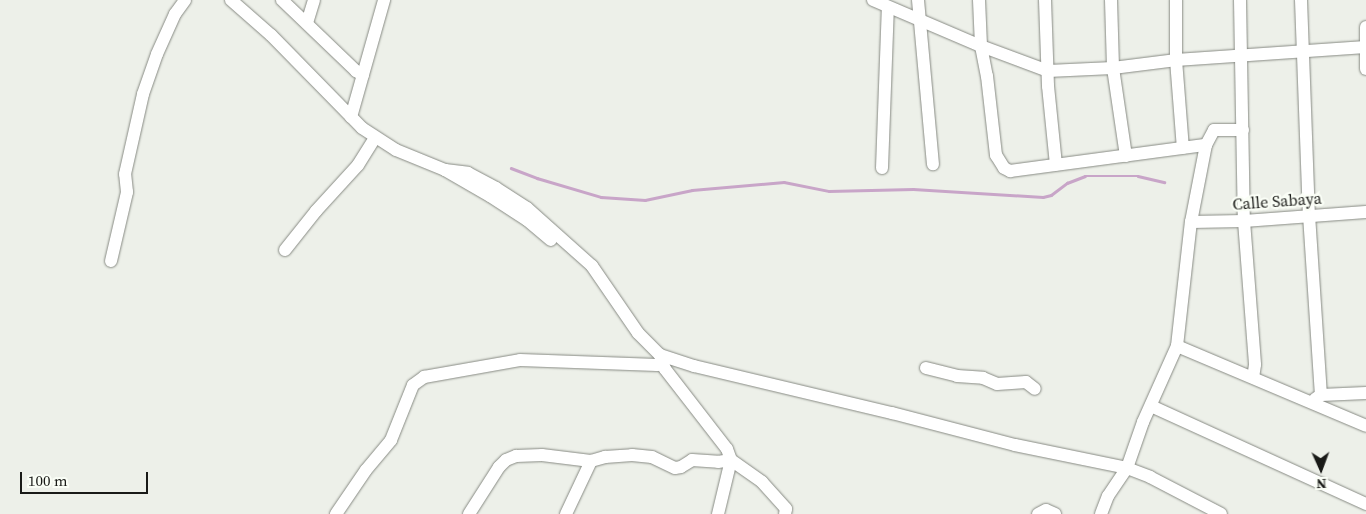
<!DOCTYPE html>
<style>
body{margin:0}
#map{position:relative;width:1366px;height:514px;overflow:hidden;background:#edf0e9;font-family:"Source Serif 4",serif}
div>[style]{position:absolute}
.stream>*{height:2.5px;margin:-1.25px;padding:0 1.25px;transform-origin:1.25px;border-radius:1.25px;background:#c8a5c8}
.roads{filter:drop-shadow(0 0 1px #878a83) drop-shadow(0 0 1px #878a83)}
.minor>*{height:12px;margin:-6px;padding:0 6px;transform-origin:6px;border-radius:6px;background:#fff}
span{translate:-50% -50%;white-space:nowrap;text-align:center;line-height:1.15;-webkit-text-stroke:4.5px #fafef6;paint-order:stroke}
.street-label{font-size:16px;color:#191a17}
.north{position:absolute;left:1296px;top:444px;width:50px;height:50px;-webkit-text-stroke:4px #fafef6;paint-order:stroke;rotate:178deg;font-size:14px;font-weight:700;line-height:20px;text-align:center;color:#191a17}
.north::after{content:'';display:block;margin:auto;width:18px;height:22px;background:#191a17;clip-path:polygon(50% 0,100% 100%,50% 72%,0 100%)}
.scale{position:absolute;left:20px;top:472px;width:128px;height:22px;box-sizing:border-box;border:2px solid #191a17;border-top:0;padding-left:6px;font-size:15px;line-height:18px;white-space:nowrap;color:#191a17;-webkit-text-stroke:4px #fafef6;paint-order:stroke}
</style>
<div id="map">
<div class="stream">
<i style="left:511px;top:168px;width:28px;rotate:21deg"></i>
<i style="left:537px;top:178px;width:67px;rotate:16.5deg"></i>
<i style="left:601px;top:197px;width:44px;rotate:3.9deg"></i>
<i style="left:645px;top:200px;width:48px;rotate:-12deg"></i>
<i style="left:692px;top:190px;width:92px;rotate:-5deg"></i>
<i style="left:784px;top:182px;width:46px;rotate:11.3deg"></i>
<i style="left:829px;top:191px;width:84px;rotate:-1.4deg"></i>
<i style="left:913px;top:189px;width:130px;rotate:3.5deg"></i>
<i style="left:1043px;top:197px;width:8px;rotate:-14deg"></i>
<i style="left:1051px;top:195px;width:20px;rotate:-37deg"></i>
<i style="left:1067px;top:183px;width:19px;rotate:-21deg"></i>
<i style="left:1085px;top:176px;width:53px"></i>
<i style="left:1138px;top:176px;width:27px;rotate:13deg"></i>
</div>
<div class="roads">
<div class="minor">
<i style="left:231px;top:0;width:53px;rotate:41.2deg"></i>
<i style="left:271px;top:35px;width:130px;rotate:45.6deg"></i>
<i style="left:362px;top:128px;width:40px;rotate:32.9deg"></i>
<i style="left:396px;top:150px;width:53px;rotate:22.2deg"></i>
<i style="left:445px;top:170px;width:52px;rotate:30deg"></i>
<i style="left:490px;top:196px;width:44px;rotate:33deg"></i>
<i style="left:527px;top:220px;width:31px;rotate:40deg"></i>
<i style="left:282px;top:0;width:103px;rotate:43.8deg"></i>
<i style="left:356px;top:71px;width:8px;rotate:30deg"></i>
<i style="left:873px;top:0;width:117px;rotate:23.1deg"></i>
<i style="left:981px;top:46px;width:72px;rotate:20.5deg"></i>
<i style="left:1048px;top:71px;width:65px;rotate:-2.6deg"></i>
<i style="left:1113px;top:68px;width:64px;rotate:-7.2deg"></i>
<i style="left:1176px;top:60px;width:190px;rotate:-3.9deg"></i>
<i style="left:918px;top:0;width:165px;rotate:84.8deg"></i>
<i style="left:979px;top:0;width:46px;rotate:87.5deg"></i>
<i style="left:981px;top:46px;width:31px;rotate:79deg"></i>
<i style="left:987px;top:76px;width:80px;rotate:83.5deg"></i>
<i style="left:996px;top:155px;width:15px;rotate:58deg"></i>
<i style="left:1004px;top:168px;width:7px;rotate:27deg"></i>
<i style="left:1010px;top:171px;width:198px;rotate:-7.6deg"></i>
<i style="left:1206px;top:145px;width:17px;rotate:-62deg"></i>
<i style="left:1214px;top:130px;width:29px"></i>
<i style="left:1045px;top:0;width:86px;rotate:88deg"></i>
<i style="left:1048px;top:86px;width:79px;rotate:84.2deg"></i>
<i style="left:1111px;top:0;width:68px;rotate:88.3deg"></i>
<i style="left:1113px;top:68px;width:89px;rotate:81.6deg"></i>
<i style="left:1176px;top:0;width:60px;rotate:90deg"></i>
<i style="left:1176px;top:60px;width:88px;rotate:85.5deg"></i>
<i style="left:1240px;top:0;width:221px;rotate:89deg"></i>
<i style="left:1244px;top:221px;width:144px;rotate:85.6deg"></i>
<i style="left:1255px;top:365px;width:12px;rotate:99deg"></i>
<i style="left:1301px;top:0;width:215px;rotate:87.9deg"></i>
<i style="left:1309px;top:215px;width:180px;rotate:86.2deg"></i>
<i style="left:307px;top:23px;width:24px;rotate:-73deg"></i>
<i style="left:1366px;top:27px;width:42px;rotate:90deg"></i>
<i style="left:351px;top:117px;width:122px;rotate:-74.2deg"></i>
<i style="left:882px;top:168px;width:160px;rotate:-87.9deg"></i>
<i style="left:445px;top:170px;width:23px;rotate:7deg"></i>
<i style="left:468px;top:173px;width:32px;rotate:28deg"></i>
<i style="left:496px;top:188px;width:37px;rotate:33deg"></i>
<i style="left:527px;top:208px;width:87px;rotate:41.7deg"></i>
<i style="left:592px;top:266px;width:81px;rotate:55.5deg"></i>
<i style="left:638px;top:333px;width:31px;rotate:45deg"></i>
<i style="left:660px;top:355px;width:36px;rotate:18deg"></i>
<i style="left:694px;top:366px;width:204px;rotate:13.4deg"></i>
<i style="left:892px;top:413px;width:127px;rotate:14.6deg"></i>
<i style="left:1015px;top:445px;width:114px;rotate:11.6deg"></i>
<i style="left:1127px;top:468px;width:25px;rotate:21deg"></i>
<i style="left:1150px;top:477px;width:80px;rotate:27.5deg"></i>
<i style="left:1191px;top:222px;width:53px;rotate:-1.1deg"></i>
<i style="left:1244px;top:221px;width:122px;rotate:-4.2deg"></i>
<i style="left:285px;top:250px;width:50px;rotate:-51.5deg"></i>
<i style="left:316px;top:211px;width:62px;rotate:-47.6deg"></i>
<i style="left:358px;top:165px;width:32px;rotate:-58deg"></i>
<i style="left:111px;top:261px;width:71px;rotate:-76.9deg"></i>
<i style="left:127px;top:192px;width:18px;rotate:-96deg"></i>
<i style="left:125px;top:174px;width:82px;rotate:-77.3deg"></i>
<i style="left:143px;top:94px;width:42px;rotate:-70.7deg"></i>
<i style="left:157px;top:54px;width:44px;rotate:-65.8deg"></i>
<i style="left:175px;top:14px;width:17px;rotate:-54deg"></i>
<i style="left:1177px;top:346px;width:205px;rotate:22.9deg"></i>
<i style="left:663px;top:363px;width:6px;rotate:72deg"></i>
<i style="left:665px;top:369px;width:101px;rotate:52.2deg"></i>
<i style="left:727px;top:449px;width:12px;rotate:70deg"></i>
<i style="left:731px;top:460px;width:38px;rotate:35deg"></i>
<i style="left:762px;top:482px;width:36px;rotate:48deg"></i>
<i style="left:786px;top:509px;width:5px;rotate:101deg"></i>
<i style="left:926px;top:368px;width:32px;rotate:14deg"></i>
<i style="left:957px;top:376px;width:26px;rotate:4deg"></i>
<i style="left:983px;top:378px;width:15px;rotate:23deg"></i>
<i style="left:997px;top:384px;width:29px;rotate:-4deg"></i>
<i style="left:1026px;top:382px;width:11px;rotate:38deg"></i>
<i style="left:1315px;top:399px;width:7px;rotate:-34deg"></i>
<i style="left:1321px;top:395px;width:45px;rotate:-2.5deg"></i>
<i style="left:1151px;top:406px;width:236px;rotate:24.5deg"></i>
<i style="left:336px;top:514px;width:53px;rotate:-55.7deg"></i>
<i style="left:366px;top:470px;width:39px;rotate:-50deg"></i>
<i style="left:391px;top:440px;width:59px;rotate:-68.2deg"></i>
<i style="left:413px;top:385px;width:14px;rotate:-36deg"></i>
<i style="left:424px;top:377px;width:97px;rotate:-10deg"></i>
<i style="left:520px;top:360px;width:137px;rotate:2.1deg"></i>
<i style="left:657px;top:365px;width:6px;rotate:-18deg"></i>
<i style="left:663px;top:363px;width:9px;rotate:-111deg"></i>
<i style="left:469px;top:514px;width:56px;rotate:-57.4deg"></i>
<i style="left:499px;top:467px;width:10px;rotate:-45deg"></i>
<i style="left:506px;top:460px;width:11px;rotate:-22deg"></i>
<i style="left:516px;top:456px;width:26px;rotate:-2deg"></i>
<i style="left:542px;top:455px;width:49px;rotate:7deg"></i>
<i style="left:591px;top:461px;width:15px;rotate:-16deg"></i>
<i style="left:605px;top:457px;width:27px;rotate:-4deg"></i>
<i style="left:632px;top:455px;width:20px;rotate:6deg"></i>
<i style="left:652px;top:457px;width:25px;rotate:26deg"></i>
<i style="left:675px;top:468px;width:6px;rotate:-9deg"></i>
<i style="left:681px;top:467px;width:13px;rotate:-32deg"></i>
<i style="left:692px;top:460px;width:26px;rotate:4deg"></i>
<i style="left:718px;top:462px;width:13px;rotate:-9deg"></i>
<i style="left:731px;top:460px;width:56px;rotate:103.5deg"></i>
<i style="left:566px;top:514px;width:59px;rotate:-64.7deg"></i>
<i style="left:1038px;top:514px;width:9px;rotate:-27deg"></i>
<i style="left:1046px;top:510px;width:10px;rotate:24deg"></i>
<i style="left:1101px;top:514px;width:19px;rotate:-69deg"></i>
<i style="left:1108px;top:496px;width:34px;rotate:-56deg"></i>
<i style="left:1127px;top:468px;width:49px;rotate:-70.8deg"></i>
<i style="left:1143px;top:422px;width:83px;rotate:-65.9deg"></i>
<i style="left:1177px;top:346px;width:125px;rotate:-83.6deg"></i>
<i style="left:1191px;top:222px;width:78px;rotate:-79deg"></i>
</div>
</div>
<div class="street-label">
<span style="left:1277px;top:201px;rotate:-4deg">Calle Sabaya</span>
</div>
<div class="north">N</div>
<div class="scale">100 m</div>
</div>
